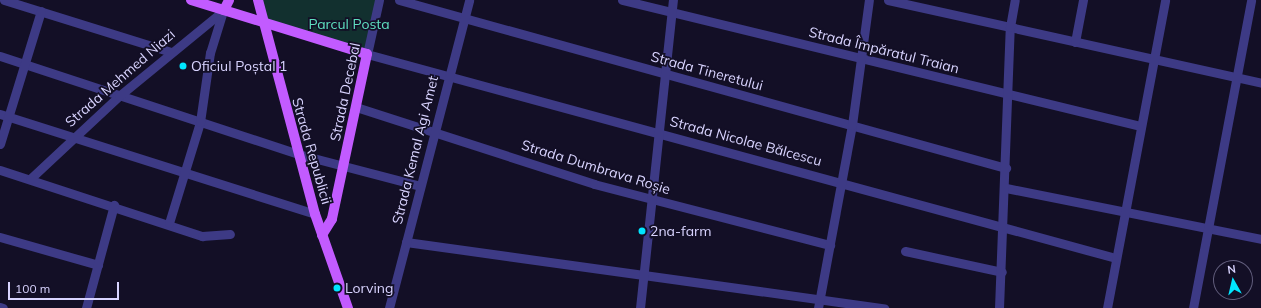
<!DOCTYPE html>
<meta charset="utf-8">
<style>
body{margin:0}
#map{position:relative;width:1261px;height:308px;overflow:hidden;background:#130f26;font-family:Mulish,sans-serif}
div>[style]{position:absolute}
.green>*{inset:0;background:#12302f}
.minor>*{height:9px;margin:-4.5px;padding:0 4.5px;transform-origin:4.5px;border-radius:4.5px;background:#3d3a85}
.major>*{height:10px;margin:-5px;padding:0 5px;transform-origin:5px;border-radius:5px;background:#c25bff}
.dots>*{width:11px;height:11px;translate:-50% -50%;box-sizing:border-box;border:2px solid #130f26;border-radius:50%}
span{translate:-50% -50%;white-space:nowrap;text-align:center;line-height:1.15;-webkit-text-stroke:3.5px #130f26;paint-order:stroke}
.park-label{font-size:14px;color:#5fe0c0}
.street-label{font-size:14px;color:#d9d4ff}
.poi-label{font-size:14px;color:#d9d4ff}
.left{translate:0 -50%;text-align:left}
.north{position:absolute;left:1213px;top:260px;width:40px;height:40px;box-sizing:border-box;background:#130f26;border:1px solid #625e7d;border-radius:50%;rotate:352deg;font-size:11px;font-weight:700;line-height:16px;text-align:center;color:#d9d4ff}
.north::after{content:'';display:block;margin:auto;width:14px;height:18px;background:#00e5ff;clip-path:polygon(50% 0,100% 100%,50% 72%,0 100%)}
.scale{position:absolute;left:8px;top:282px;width:111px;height:18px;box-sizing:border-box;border:2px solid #d9d4ff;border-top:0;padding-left:5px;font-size:12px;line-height:14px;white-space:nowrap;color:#d9d4ff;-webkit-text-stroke:3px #130f26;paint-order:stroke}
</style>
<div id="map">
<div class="green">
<i style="clip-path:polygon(258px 0,379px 0,367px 54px,261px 21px)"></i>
</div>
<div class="minor">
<i style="left:4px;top:0;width:175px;rotate:17.3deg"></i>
<i style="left:379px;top:0;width:55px;rotate:102.5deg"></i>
<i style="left:367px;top:54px;width:776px;rotate:15.24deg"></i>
<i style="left:399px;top:0;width:630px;rotate:15.47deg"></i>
<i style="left:622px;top:0;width:534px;rotate:13.65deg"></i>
<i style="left:888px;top:0;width:382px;rotate:12.5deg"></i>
<i style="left:1075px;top:42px;width:43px;rotate:-79.2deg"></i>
<i style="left:0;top:56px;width:314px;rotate:18.2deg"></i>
<i style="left:298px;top:154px;width:126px;rotate:14.7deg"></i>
<i style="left:356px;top:107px;width:250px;rotate:17.9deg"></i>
<i style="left:594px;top:184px;width:244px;rotate:14.5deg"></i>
<i style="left:0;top:114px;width:330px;rotate:17.6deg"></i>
<i style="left:0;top:144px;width:139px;rotate:-72.9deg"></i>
<i style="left:0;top:170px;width:213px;rotate:18.1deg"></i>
<i style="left:202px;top:236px;width:28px;rotate:-4deg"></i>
<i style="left:30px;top:179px;width:122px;rotate:-43deg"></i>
<i style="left:119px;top:96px;width:136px;rotate:-39.3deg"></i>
<i style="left:1006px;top:188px;width:260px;rotate:11.3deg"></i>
<i style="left:169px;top:223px;width:106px;rotate:-72.9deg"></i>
<i style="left:200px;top:122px;width:70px;rotate:-81.8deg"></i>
<i style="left:210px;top:53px;width:44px;rotate:-72.8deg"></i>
<i style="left:0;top:237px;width:102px;rotate:15.9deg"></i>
<i style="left:406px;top:242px;width:483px;rotate:7.9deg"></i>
<i style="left:905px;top:251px;width:99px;rotate:12.2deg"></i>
<i style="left:0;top:307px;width:3px;rotate:18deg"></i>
<i style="left:86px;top:308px;width:107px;rotate:-74.8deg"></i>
<i style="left:389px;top:308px;width:318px;rotate:-75.4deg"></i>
<i style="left:640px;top:308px;width:310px;rotate:-83.9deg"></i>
<i style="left:818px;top:308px;width:186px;rotate:-79.5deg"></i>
<i style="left:852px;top:125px;width:126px;rotate:-82.3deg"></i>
<i style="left:999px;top:308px;width:281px;rotate:-87.8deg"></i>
<i style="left:1010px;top:27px;width:27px;rotate:-80deg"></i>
<i style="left:1107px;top:308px;width:313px;rotate:-79.3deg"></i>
<i style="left:1193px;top:308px;width:313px;rotate:-79.3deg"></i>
</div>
<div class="major">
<i style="left:191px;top:0;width:184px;rotate:17.1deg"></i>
<i style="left:367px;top:54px;width:169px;rotate:102deg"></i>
<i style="left:332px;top:219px;width:19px;rotate:122deg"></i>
<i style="left:258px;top:0;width:221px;rotate:75.1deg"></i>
<i style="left:315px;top:214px;width:100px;rotate:70.7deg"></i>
<i style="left:224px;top:10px;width:11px;rotate:-63deg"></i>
</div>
<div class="dots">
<i style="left:183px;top:66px;background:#00e5ff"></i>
<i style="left:642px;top:231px;background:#00e5ff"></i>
<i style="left:337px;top:288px;background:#00e5ff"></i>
</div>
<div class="park-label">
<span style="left:349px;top:24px">Parcul Posta</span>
</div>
<div class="street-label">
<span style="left:884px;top:50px;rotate:14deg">Strada Împăratul Traian</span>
<span style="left:707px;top:71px;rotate:15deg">Strada Tineretului</span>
<span style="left:120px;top:78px;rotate:-41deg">Strada Mehmed Niazi</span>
<span style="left:345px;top:92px;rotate:-78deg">Strada Decebal</span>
<span style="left:746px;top:141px;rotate:15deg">Strada Nicolae Bălcescu</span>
<span style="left:415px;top:150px;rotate:-76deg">Strada Kemal Agi Amet</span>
<span style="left:312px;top:151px;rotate:74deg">Strada Republicii</span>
<span style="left:596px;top:167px;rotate:17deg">Strada Dumbrava Roșie</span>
</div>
<div class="poi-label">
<span class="left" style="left:191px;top:66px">Oficiul Poștal 1</span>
<span class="left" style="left:650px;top:231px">2na-farm</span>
<span class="left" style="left:345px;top:288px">Lorving</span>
</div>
<div class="north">N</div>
<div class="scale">100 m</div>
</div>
